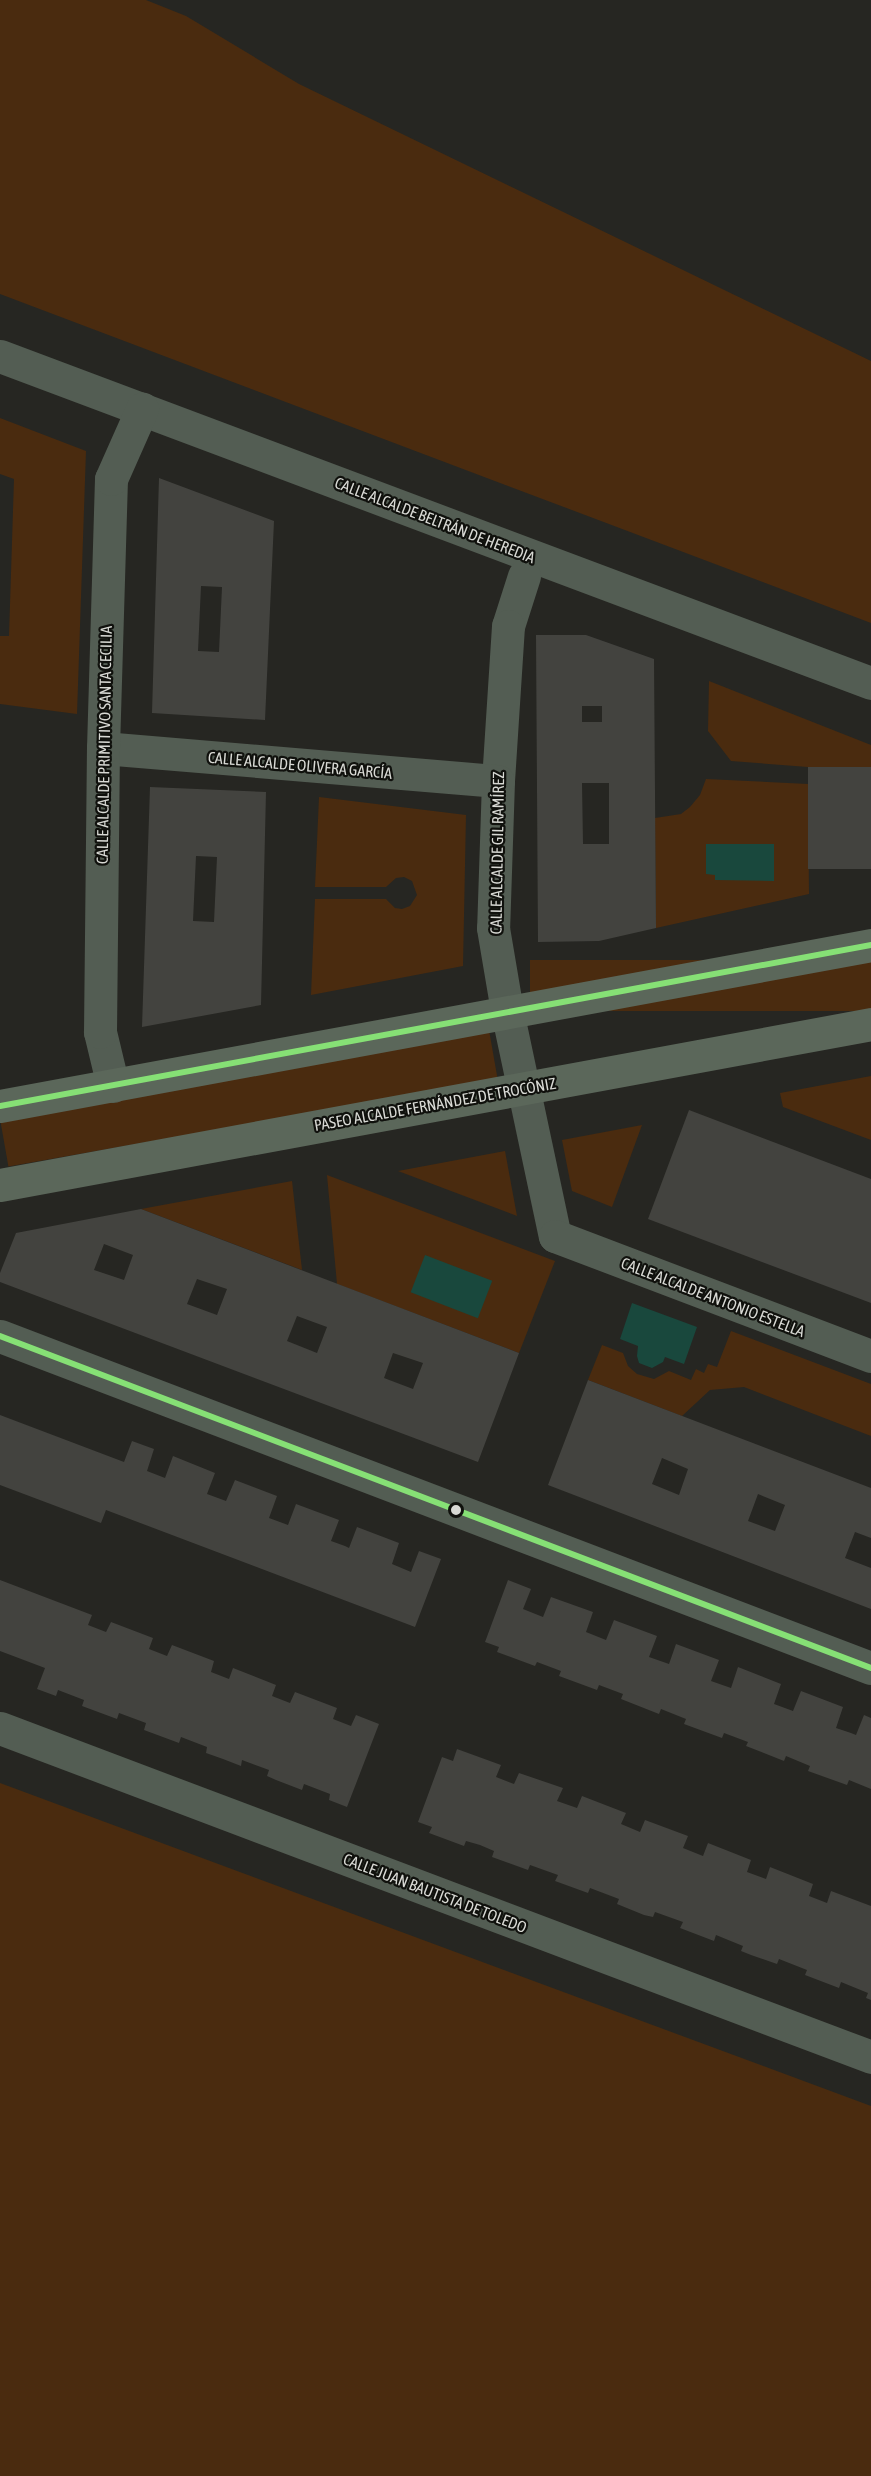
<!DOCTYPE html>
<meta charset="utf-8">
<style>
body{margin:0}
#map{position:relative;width:871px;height:2476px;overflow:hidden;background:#262622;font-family:"Asap Condensed",sans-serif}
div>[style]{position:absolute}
.green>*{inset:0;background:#4a2b0f;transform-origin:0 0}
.water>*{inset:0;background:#19483d;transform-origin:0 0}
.building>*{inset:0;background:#43433f;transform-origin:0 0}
.minor>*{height:33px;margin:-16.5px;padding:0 16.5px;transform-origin:16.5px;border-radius:16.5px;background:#535d53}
.major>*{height:33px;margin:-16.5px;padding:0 16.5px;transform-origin:16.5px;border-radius:16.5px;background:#5b675a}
.bus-1>*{height:6px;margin:-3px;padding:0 3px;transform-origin:3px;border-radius:3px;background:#86e075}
.dots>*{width:16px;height:16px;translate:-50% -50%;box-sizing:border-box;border:3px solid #10110d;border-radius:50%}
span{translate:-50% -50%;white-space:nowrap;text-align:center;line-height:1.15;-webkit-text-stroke:4.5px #10110d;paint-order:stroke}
.street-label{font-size:16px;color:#d8d9d4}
</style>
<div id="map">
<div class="green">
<i style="clip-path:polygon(0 0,146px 0,186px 16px,299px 84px,871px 361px,871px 623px,0 294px)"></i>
<i style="clip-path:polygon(0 418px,86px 451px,77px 714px,0 704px,0 636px,9px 636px,14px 479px,0 474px)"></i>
<i style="clip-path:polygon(709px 681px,871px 745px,871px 767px,808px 767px,731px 761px,708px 731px)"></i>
<i style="clip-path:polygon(706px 779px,808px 784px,809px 894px,656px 928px,655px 818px,681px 814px,690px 807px,700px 795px)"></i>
<i style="clip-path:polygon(319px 797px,466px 815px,463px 966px,311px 995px,315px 899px,386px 899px,395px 908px,402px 909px,410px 906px,417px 895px,412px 881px,404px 877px,396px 878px,386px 887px,315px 887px)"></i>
<i style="left:871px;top:960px;width:51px;height:341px;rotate:90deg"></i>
<i style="left:489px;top:1030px;width:51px;height:497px;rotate:80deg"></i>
<i style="clip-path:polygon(871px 1076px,871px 1140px,783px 1107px,780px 1093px)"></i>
<i style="clip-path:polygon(642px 1125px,612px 1207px,572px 1191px,562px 1140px)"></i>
<i style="clip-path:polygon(505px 1151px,517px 1216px,398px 1171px)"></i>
<i style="clip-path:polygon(327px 1175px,555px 1261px,519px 1353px,337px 1284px)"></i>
<i style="clip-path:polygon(292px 1181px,302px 1270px,141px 1209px)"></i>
<i style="clip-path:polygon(731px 1331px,871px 1384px,871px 1436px,744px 1387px,710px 1390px,682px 1416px,588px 1380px,602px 1345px,623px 1353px,628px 1366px,637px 1374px,654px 1379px,669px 1371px,691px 1380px,696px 1369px,704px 1373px,708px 1364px,717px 1367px)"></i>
<i style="clip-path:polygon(0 1783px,871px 2106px,871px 2476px,0 2476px)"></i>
</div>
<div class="water">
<i style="clip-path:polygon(706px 844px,774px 844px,774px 881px,715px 880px,715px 875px,706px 874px)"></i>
<i style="left:425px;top:1255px;width:72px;height:40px;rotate:21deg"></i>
<i style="clip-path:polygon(632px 1303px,697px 1327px,684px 1364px,665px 1357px,663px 1362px,652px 1368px,639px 1363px,637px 1356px,638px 1346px,620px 1339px)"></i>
</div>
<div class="building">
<i style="clip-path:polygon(evenodd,159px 478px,274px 521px,265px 720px,152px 713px,159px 478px,201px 586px,222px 587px,219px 652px,198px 651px,201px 586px)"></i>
<i style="clip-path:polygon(evenodd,536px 635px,586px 635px,654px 659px,656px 928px,599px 941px,538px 942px,536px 635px,582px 706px,602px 706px,602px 722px,582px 722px,582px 706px,536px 635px,582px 783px,609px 783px,609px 844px,583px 844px,582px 783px)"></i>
<i style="left:808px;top:767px;width:63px;height:102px"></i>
<i style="clip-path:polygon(evenodd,150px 787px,266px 792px,261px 1005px,142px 1027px,150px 787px,196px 856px,217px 857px,214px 922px,193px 921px,196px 856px)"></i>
<i style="clip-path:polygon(689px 1110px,871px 1179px,871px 1303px,648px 1219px)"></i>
<i style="clip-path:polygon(evenodd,141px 1209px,519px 1353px,478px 1462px,0 1282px,0 1273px,16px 1233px,141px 1209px,104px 1244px,133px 1255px,124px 1280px,94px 1270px,104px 1244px,141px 1209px,197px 1279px,227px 1289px,217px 1315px,187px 1304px,197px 1279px,141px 1209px,297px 1316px,327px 1327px,317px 1353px,287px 1341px,297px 1316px,141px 1209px,393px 1353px,423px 1363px,413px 1389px,384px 1378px,393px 1353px)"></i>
<i style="clip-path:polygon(evenodd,588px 1380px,871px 1488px,871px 1538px,855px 1532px,845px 1558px,871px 1568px,871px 1609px,548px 1485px,588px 1380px,662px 1458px,688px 1469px,679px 1495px,652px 1484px,662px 1458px,588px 1380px,758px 1494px,785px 1505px,775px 1531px,748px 1521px,758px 1494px)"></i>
<i style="clip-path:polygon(0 1415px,124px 1462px,132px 1441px,154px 1449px,147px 1471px,165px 1478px,173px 1456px,215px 1473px,207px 1494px,226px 1501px,235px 1480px,277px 1496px,269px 1518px,288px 1525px,296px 1504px,339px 1520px,331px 1541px,345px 1546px,349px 1548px,357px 1527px,399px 1543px,392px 1564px,411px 1572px,419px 1551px,441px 1559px,415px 1627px,106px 1510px,101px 1523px,0 1485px)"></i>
<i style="clip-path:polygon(0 1580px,92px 1615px,88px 1625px,106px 1632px,111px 1622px,153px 1638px,149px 1649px,167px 1656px,172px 1645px,214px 1661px,211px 1672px,229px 1679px,233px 1668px,276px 1685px,272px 1696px,290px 1703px,295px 1692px,337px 1708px,333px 1719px,351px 1726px,356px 1715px,379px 1724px,347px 1807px,329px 1800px,330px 1794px,304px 1784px,302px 1790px,276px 1780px,267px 1776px,269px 1770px,242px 1760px,241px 1766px,223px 1759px,206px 1753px,207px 1747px,181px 1737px,179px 1743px,144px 1730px,146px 1723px,119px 1713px,117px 1719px,82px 1706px,84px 1700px,58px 1690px,56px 1696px,37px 1689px,45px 1668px,0 1651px)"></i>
<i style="clip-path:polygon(508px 1580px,531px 1589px,523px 1609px,543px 1617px,551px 1597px,593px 1612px,586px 1632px,606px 1640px,614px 1620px,657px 1636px,649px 1657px,669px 1664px,676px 1644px,719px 1660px,711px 1681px,731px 1688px,738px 1667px,781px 1684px,774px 1704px,793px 1711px,801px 1691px,843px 1707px,836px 1728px,851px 1733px,856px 1735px,864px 1715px,871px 1718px,871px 1789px,849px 1780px,847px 1785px,808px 1771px,810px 1766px,786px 1756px,784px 1761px,746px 1746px,748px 1742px,724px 1733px,722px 1738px,684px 1724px,686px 1719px,661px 1709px,659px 1714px,621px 1699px,623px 1694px,599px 1685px,597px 1690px,559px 1676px,561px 1671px,537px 1662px,535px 1666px,497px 1652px,499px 1647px,485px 1642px)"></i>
<i style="clip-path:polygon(457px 1749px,501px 1765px,496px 1777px,514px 1784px,519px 1773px,563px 1788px,557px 1801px,577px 1808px,582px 1796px,626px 1813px,621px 1824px,640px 1832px,645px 1820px,688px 1836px,683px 1848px,703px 1856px,708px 1843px,751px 1860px,747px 1872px,766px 1879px,770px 1867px,813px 1884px,809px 1896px,827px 1903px,831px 1891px,871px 1906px,871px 2000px,866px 1998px,868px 1993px,841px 1982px,839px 1988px,805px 1975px,807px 1970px,779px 1959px,777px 1964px,751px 1955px,741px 1951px,743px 1946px,716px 1935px,714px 1941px,680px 1928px,683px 1922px,655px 1912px,653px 1917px,644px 1915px,617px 1904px,619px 1899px,590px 1888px,588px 1893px,555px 1881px,558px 1875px,530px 1865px,528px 1870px,492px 1857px,494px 1851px,480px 1845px,466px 1841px,464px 1846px,429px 1833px,432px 1827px,418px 1822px,442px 1757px,453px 1761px)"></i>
</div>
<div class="minor">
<i style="left:0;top:356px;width:930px;rotate:20.58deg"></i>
<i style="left:524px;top:576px;width:52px;rotate:107.7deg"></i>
<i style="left:508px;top:626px;width:155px;rotate:93.7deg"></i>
<i style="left:498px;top:781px;width:147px;rotate:91.9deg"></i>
<i style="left:493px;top:928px;width:84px;rotate:80.4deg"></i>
<i style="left:507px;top:1011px;width:230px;rotate:78deg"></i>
<i style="left:555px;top:1236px;width:338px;rotate:20.8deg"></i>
<i style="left:103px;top:748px;width:396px;rotate:4.8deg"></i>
<i style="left:113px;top:1086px;width:56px;rotate:-103.5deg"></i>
<i style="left:100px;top:1032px;width:284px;rotate:-89.4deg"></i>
<i style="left:103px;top:748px;width:269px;rotate:-88.3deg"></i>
<i style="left:111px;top:479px;width:77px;rotate:-66.1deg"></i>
<i style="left:0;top:1336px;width:932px;rotate:20.87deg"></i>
<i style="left:0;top:1728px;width:931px;rotate:20.69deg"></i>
</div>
<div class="major">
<i style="left:0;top:1106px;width:886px;rotate:-10.47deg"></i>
<i style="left:0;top:1185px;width:886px;rotate:-10.47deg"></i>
</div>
<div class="bus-1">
<i style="left:0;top:1106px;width:886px;rotate:-10.47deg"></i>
<i style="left:0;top:1336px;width:932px;rotate:20.87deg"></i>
</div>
<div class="dots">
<i style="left:456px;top:1510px;background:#d8d9d4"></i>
</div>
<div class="street-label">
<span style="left:435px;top:520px;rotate:21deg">CALLE ALCALDE BELTRÁN DE HEREDIA</span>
<span style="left:104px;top:745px;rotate:-89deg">CALLE ALCALDE PRIMITIVO SANTA CECILIA</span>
<span style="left:300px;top:765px;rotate:5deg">CALLE ALCALDE OLIVERA GARCÍA</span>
<span style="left:497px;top:853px;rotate:-89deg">CALLE ALCALDE GIL RAMÍREZ</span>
<span style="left:435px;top:1104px;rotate:-10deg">PASEO ALCALDE FERNÁNDEZ DE TROCÓNIZ</span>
<span style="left:713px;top:1297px;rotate:21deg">CALLE ALCALDE ANTONIO ESTELLA</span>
<span style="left:435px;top:1893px;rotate:21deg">CALLE JUAN BAUTISTA DE TOLEDO</span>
</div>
</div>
